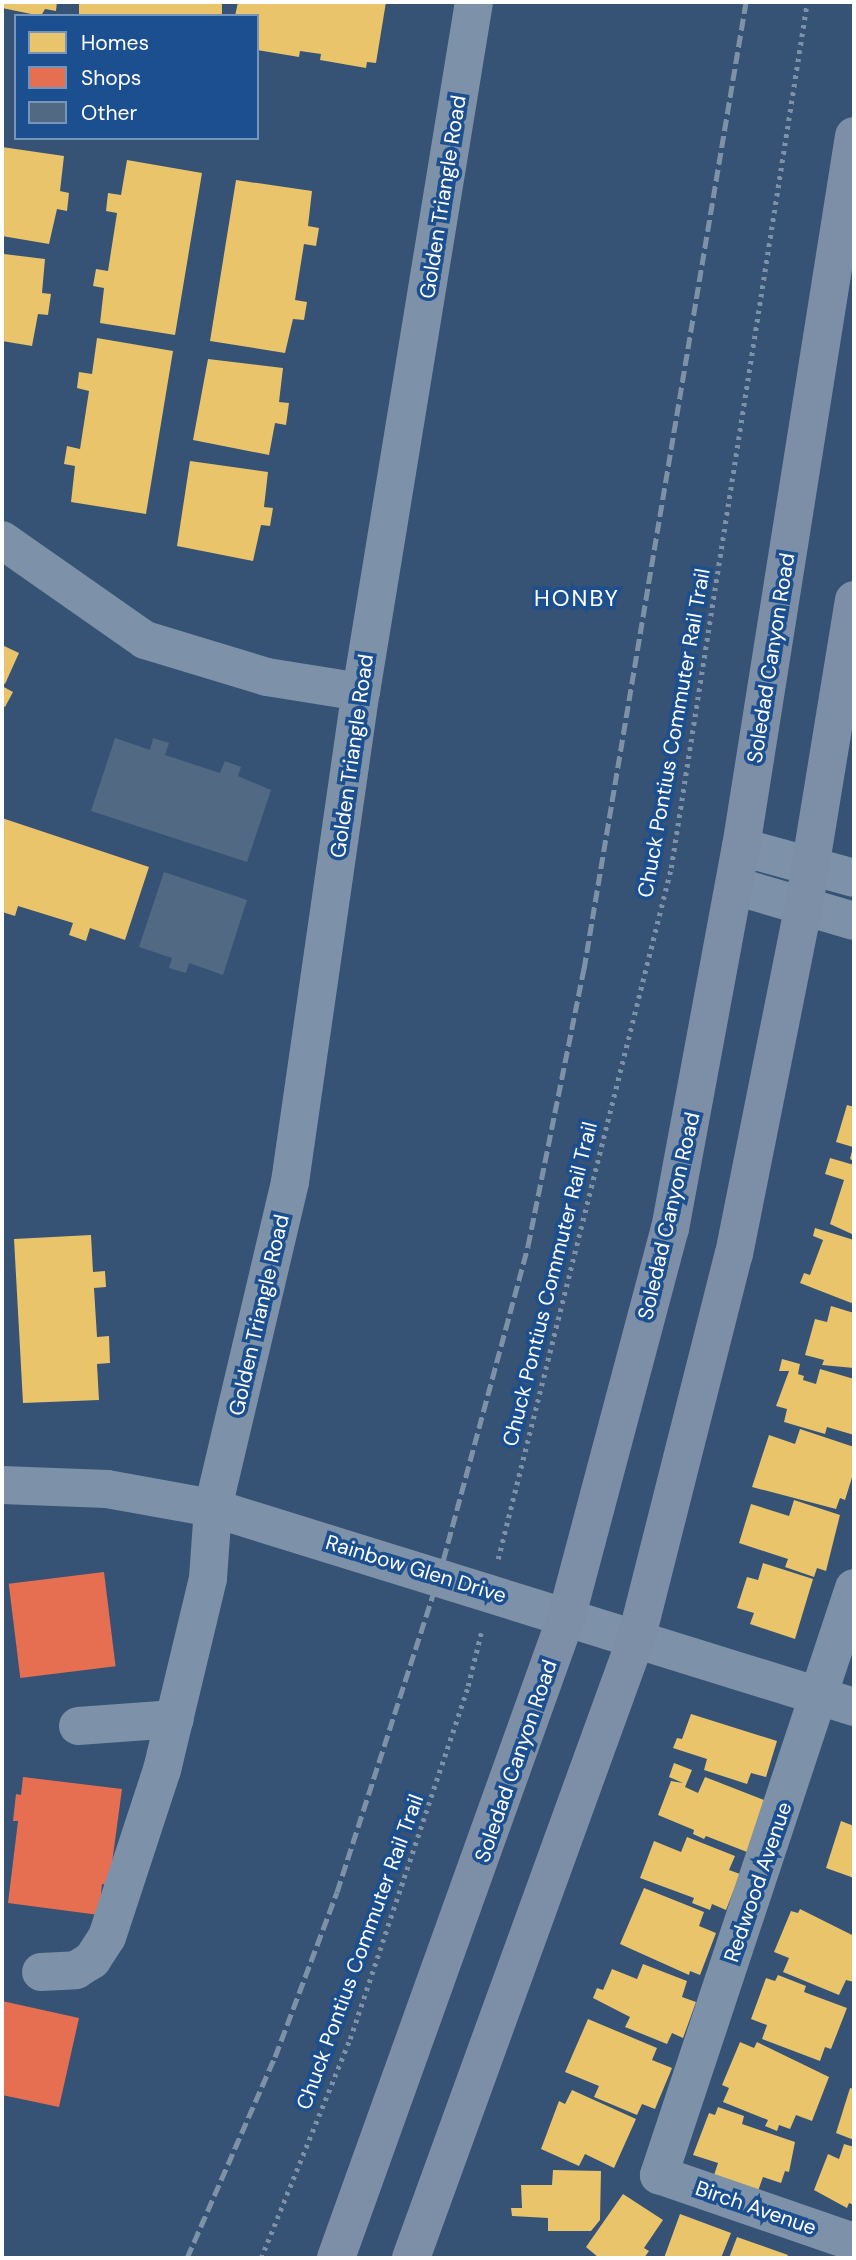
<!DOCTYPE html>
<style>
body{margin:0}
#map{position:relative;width:856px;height:2260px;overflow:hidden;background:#365274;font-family:"DM Sans",sans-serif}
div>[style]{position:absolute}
.homes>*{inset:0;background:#e9c46a;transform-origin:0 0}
.shops>*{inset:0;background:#e76f51;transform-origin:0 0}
.building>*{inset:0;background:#526984}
.path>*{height:4.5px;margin-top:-2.25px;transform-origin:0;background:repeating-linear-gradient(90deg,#7d92a8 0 3.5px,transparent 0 8.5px)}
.minor>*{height:38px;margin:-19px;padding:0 19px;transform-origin:19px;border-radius:19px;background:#7d92a8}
.major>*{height:38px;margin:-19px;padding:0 19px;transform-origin:19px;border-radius:19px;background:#7d8ea7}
.rail>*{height:5px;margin-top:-2.5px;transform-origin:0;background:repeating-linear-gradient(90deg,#7e92a7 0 12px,transparent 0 17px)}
span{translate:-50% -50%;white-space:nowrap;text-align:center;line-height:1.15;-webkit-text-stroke:7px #1b4f8f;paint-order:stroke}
.street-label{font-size:21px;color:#fff}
.neighbourhood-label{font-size:23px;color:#fff;letter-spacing:2px}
.frame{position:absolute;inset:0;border:4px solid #fff;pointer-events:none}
.legend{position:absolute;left:14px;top:14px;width:245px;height:126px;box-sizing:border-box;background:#1b4f8f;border:2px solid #7695bc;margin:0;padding:9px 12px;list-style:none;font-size:21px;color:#fff}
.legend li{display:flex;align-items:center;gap:14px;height:35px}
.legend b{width:35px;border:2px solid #7695bc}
</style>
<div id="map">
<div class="homes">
<i style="clip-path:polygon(3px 2px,57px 2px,56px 11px,45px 9px,41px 16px,2px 8px)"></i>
<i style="left:79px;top:2px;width:143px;height:14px"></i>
<i style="clip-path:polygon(238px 2px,386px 2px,376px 63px,367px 62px,366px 68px,320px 60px,321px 54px,300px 51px,299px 57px,257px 50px,257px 16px,235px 16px)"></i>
<i style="clip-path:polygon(2px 147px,64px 156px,60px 191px,69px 193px,67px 211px,57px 209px,49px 244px,2px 236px)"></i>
<i style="clip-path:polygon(127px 160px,202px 173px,175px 335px,100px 323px,104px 288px,93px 286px,96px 269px,108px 271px,117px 213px,106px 211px,108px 193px,121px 195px)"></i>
<i style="clip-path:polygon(236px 180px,312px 191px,308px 226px,319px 228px,316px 246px,304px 244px,295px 300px,307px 302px,304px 320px,293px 319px,285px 353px,210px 341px)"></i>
<i style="clip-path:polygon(4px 254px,45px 259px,42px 293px,51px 294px,48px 315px,38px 314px,32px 346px,2px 341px)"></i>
<i style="clip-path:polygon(97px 338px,173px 351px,146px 514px,71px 502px,75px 466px,64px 464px,67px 446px,80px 449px,89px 391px,77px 388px,79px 372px,92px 374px)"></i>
<i style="clip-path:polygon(208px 359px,283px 368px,279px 402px,289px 403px,286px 425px,275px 423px,269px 455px,193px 440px)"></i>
<i style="clip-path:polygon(190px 461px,268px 472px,264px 507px,273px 508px,270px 526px,261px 525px,253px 561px,177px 546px)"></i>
<i style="clip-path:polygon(2px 645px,19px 653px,5px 684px,2px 682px)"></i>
<i style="clip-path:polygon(2px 686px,13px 692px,5px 707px,2px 705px)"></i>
<i style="clip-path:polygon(2px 818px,149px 867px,125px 940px,90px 928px,86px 941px,69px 935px,73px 923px,18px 906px,15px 916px,2px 912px)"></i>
<i style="clip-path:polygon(847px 1105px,854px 1107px,854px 1161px,850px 1159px,853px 1147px,836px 1142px)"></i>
<i style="clip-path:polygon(830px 1158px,854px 1165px,854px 1235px,830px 1224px,844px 1180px,825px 1174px)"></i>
<i style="clip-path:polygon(815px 1228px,854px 1240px,854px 1304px,800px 1283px,804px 1273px,810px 1275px,823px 1240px,813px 1236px)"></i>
<i style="clip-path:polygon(91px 1235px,93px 1272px,105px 1271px,106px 1287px,94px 1288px,97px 1337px,109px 1336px,110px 1363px,97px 1364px,99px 1400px,23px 1403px,14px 1239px)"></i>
<i style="clip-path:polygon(831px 1306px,854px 1313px,854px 1368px,822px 1365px,824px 1360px,805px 1355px,815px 1319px,827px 1322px)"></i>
<i style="clip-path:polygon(782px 1359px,800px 1364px,798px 1374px,804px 1376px,803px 1380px,816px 1384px,820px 1369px,854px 1379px,854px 1435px,827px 1427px,825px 1434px,784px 1422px,787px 1409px,776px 1406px,789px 1371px,779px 1371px)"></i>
<i style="clip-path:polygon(800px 1429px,854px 1447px,854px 1471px,845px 1500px,840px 1498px,836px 1509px,752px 1487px,769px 1435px,795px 1444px)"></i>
<i style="clip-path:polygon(794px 1500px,840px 1515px,826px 1571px,817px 1568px,814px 1577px,785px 1567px,788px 1559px,739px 1543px,751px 1504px,789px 1516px)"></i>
<i style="clip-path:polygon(763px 1563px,813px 1579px,795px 1639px,750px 1624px,754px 1613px,737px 1608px,747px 1577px,758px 1580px)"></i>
<i style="clip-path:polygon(691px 1714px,777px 1741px,766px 1777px,751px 1773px,747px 1784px,704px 1770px,707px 1759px,673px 1748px,677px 1738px,682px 1739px)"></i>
<i style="clip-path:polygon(674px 1763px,692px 1770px,685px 1787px,698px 1793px,705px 1777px,764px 1800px,747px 1852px,706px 1836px,704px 1839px,693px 1834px,694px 1830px,658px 1815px,671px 1781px,683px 1783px,669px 1777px)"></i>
<i style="clip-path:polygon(841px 1821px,854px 1826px,854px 1878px,826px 1868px)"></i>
<i style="clip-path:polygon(687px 1837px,735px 1856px,729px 1870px,740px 1874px,726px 1910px,712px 1904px,710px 1910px,692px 1903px,694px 1898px,640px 1878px,654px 1841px,681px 1852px)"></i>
<i style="clip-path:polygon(644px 1888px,704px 1912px,699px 1926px,716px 1933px,700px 1975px,690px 1971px,689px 1975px,620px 1944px)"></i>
<i style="clip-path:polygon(800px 1909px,854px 1936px,854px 1982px,846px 1980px,839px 1995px,783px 1972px,789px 1958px,774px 1952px,791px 1911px,798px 1913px)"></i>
<i style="clip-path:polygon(643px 1964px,687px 1981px,682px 1997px,696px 2002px,683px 2038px,672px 2033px,667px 2044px,625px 2027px,630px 2017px,593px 1998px,597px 1988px,603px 1990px,612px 1969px,637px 1979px)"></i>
<i style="clip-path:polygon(778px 1975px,806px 1986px,804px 1992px,847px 2008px,831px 2049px,825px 2047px,820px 2061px,762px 2039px,767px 2025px,751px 2019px,766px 1978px,775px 1981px)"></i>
<i style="clip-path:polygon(588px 2019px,657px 2048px,652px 2060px,672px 2068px,655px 2109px,642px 2104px,637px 2115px,594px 2097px,599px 2086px,565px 2072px)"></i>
<i style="clip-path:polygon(740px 2042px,754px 2048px,757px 2042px,829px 2077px,812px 2121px,796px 2115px,790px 2129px,779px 2125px,777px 2131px,765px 2126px,768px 2120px,723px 2102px,729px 2088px,722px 2085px)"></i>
<i style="clip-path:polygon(850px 2088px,854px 2089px,854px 2140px,836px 2133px)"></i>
<i style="clip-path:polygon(572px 2090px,636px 2119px,614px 2168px,585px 2154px,579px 2166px,541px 2149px,559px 2101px,565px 2104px)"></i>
<i style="clip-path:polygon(718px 2107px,744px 2116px,742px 2124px,795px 2142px,789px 2172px,785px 2171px,781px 2183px,763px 2177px,758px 2191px,714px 2175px,718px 2163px,693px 2155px,709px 2113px,715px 2115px)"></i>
<i style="clip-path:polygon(844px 2144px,854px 2147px,854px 2205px,849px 2203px,847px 2208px,814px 2190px,828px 2154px,839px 2159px)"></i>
<i style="clip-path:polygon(553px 2170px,601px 2171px,600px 2220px,591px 2231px,548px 2231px,548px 2218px,512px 2216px,511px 2208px,522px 2208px,521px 2185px,552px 2185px)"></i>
<i style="clip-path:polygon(623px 2194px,663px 2220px,644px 2248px,649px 2251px,644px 2258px,599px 2258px,586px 2247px)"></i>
<i style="clip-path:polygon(680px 2214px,731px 2233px,721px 2258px,664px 2258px)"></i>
<i style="clip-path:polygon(737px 2237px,788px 2255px,786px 2258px,729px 2258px)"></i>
</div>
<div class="shops">
<i style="left:104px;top:1572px;width:95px;height:96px;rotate:83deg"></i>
<i style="clip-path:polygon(23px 1777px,122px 1789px,109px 1885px,102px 1884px,99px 1915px,8px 1903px,18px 1821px,13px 1821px,16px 1794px,21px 1795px)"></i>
<i style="clip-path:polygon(2px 2001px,79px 2018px,59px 2107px,2px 2095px)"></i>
</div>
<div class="building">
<i style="clip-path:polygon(115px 738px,150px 750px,153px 738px,169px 743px,165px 755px,220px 773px,225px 761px,241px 767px,238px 776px,271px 790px,247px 862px,91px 811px)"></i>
<i style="clip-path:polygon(164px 872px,247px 900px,223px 975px,189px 963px,186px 973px,169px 968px,172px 958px,139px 947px)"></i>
</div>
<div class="path">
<i style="left:498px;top:1559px;width:712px;rotate:-75.94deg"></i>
<i style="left:671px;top:868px;width:877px;rotate:-81.07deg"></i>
<i style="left:261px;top:2258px;width:236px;rotate:-67.9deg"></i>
<i style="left:350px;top:2039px;width:372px;rotate:-71.5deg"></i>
<i style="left:468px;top:1686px;width:59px;rotate:-76.2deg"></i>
</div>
<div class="minor">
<i style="left:2px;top:540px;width:174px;rotate:35deg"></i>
<i style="left:145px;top:640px;width:127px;rotate:16.9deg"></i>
<i style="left:267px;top:677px;width:95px;rotate:9.1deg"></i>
<i style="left:741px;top:847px;width:117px;rotate:15.3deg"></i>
<i style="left:735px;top:886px;width:124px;rotate:16.4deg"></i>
<i style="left:2px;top:1485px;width:105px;rotate:2.2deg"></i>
<i style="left:107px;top:1489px;width:108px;rotate:10.2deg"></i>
<i style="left:213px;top:1508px;width:671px;rotate:17.25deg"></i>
<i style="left:854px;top:1588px;width:619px;rotate:108.38deg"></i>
<i style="left:659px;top:2175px;width:206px;rotate:19deg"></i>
<i style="left:78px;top:1726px;width:97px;rotate:-4.1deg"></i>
<i style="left:41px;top:1972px;width:35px;rotate:-3deg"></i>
<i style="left:76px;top:1970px;width:19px;rotate:-32deg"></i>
<i style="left:92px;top:1960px;width:27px;rotate:-57deg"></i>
<i style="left:107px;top:1937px;width:176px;rotate:-71.8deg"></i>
<i style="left:162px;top:1770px;width:197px;rotate:-76.5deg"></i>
<i style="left:208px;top:1578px;width:70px;rotate:-85.9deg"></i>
<i style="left:213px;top:1508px;width:335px;rotate:-76.7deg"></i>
<i style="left:290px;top:1182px;width:495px;rotate:-81.8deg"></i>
<i style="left:361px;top:692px;width:699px;rotate:-80.7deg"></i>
</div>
<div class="major">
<i style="left:336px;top:2258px;width:683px;rotate:-70.24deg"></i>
<i style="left:567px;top:1615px;width:400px;rotate:-75.1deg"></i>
<i style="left:670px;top:1229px;width:389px;rotate:-79.5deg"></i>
<i style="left:741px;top:847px;width:720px;rotate:-80.97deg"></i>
<i style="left:411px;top:2258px;width:662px;rotate:-70.03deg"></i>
<i style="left:637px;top:1636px;width:394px;rotate:-75.8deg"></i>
<i style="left:734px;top:1254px;width:356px;rotate:-78.7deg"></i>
<i style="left:804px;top:905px;width:309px;rotate:-80.7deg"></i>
</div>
<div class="rail">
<i style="left:187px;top:2258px;width:219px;rotate:-66.4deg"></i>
<i style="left:275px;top:2057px;width:176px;rotate:-69.4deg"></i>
<i style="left:337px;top:1892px;width:332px;rotate:-72.1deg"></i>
<i style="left:439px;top:1576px;width:342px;rotate:-74.9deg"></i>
<i style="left:528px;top:1246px;width:283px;rotate:-78.6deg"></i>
<i style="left:584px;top:969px;width:980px;rotate:-80.49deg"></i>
</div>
<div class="street-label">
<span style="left:443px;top:197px;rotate:-81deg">Golden Triangle Road</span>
<span style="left:771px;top:658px;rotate:-81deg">Soledad Canyon Road</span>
<span style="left:674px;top:733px;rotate:-80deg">Chuck Pontius Commuter Rail Trail</span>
<span style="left:352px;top:756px;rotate:-82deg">Golden Triangle Road</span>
<span style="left:669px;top:1216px;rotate:-77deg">Soledad Canyon Road</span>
<span style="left:550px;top:1284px;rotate:-76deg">Chuck Pontius Commuter Rail Trail</span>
<span style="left:259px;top:1315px;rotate:-77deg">Golden Triangle Road</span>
<span style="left:416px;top:1569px;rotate:17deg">Rainbow Glen Drive</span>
<span style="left:516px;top:1761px;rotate:-71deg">Soledad Canyon Road</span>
<span style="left:758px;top:1882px;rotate:-71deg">Redwood Avenue</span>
<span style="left:360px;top:1952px;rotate:-70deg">Chuck Pontius Commuter Rail Trail</span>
<span style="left:756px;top:2208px;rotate:19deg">Birch Avenue</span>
</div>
<div class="neighbourhood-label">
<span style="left:577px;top:598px">HONBY</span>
</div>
<div class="frame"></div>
<ul class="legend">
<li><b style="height:19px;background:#e9c46a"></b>Homes</li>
<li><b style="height:19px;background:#e76f51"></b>Shops</li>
<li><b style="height:19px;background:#526984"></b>Other</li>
</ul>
</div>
